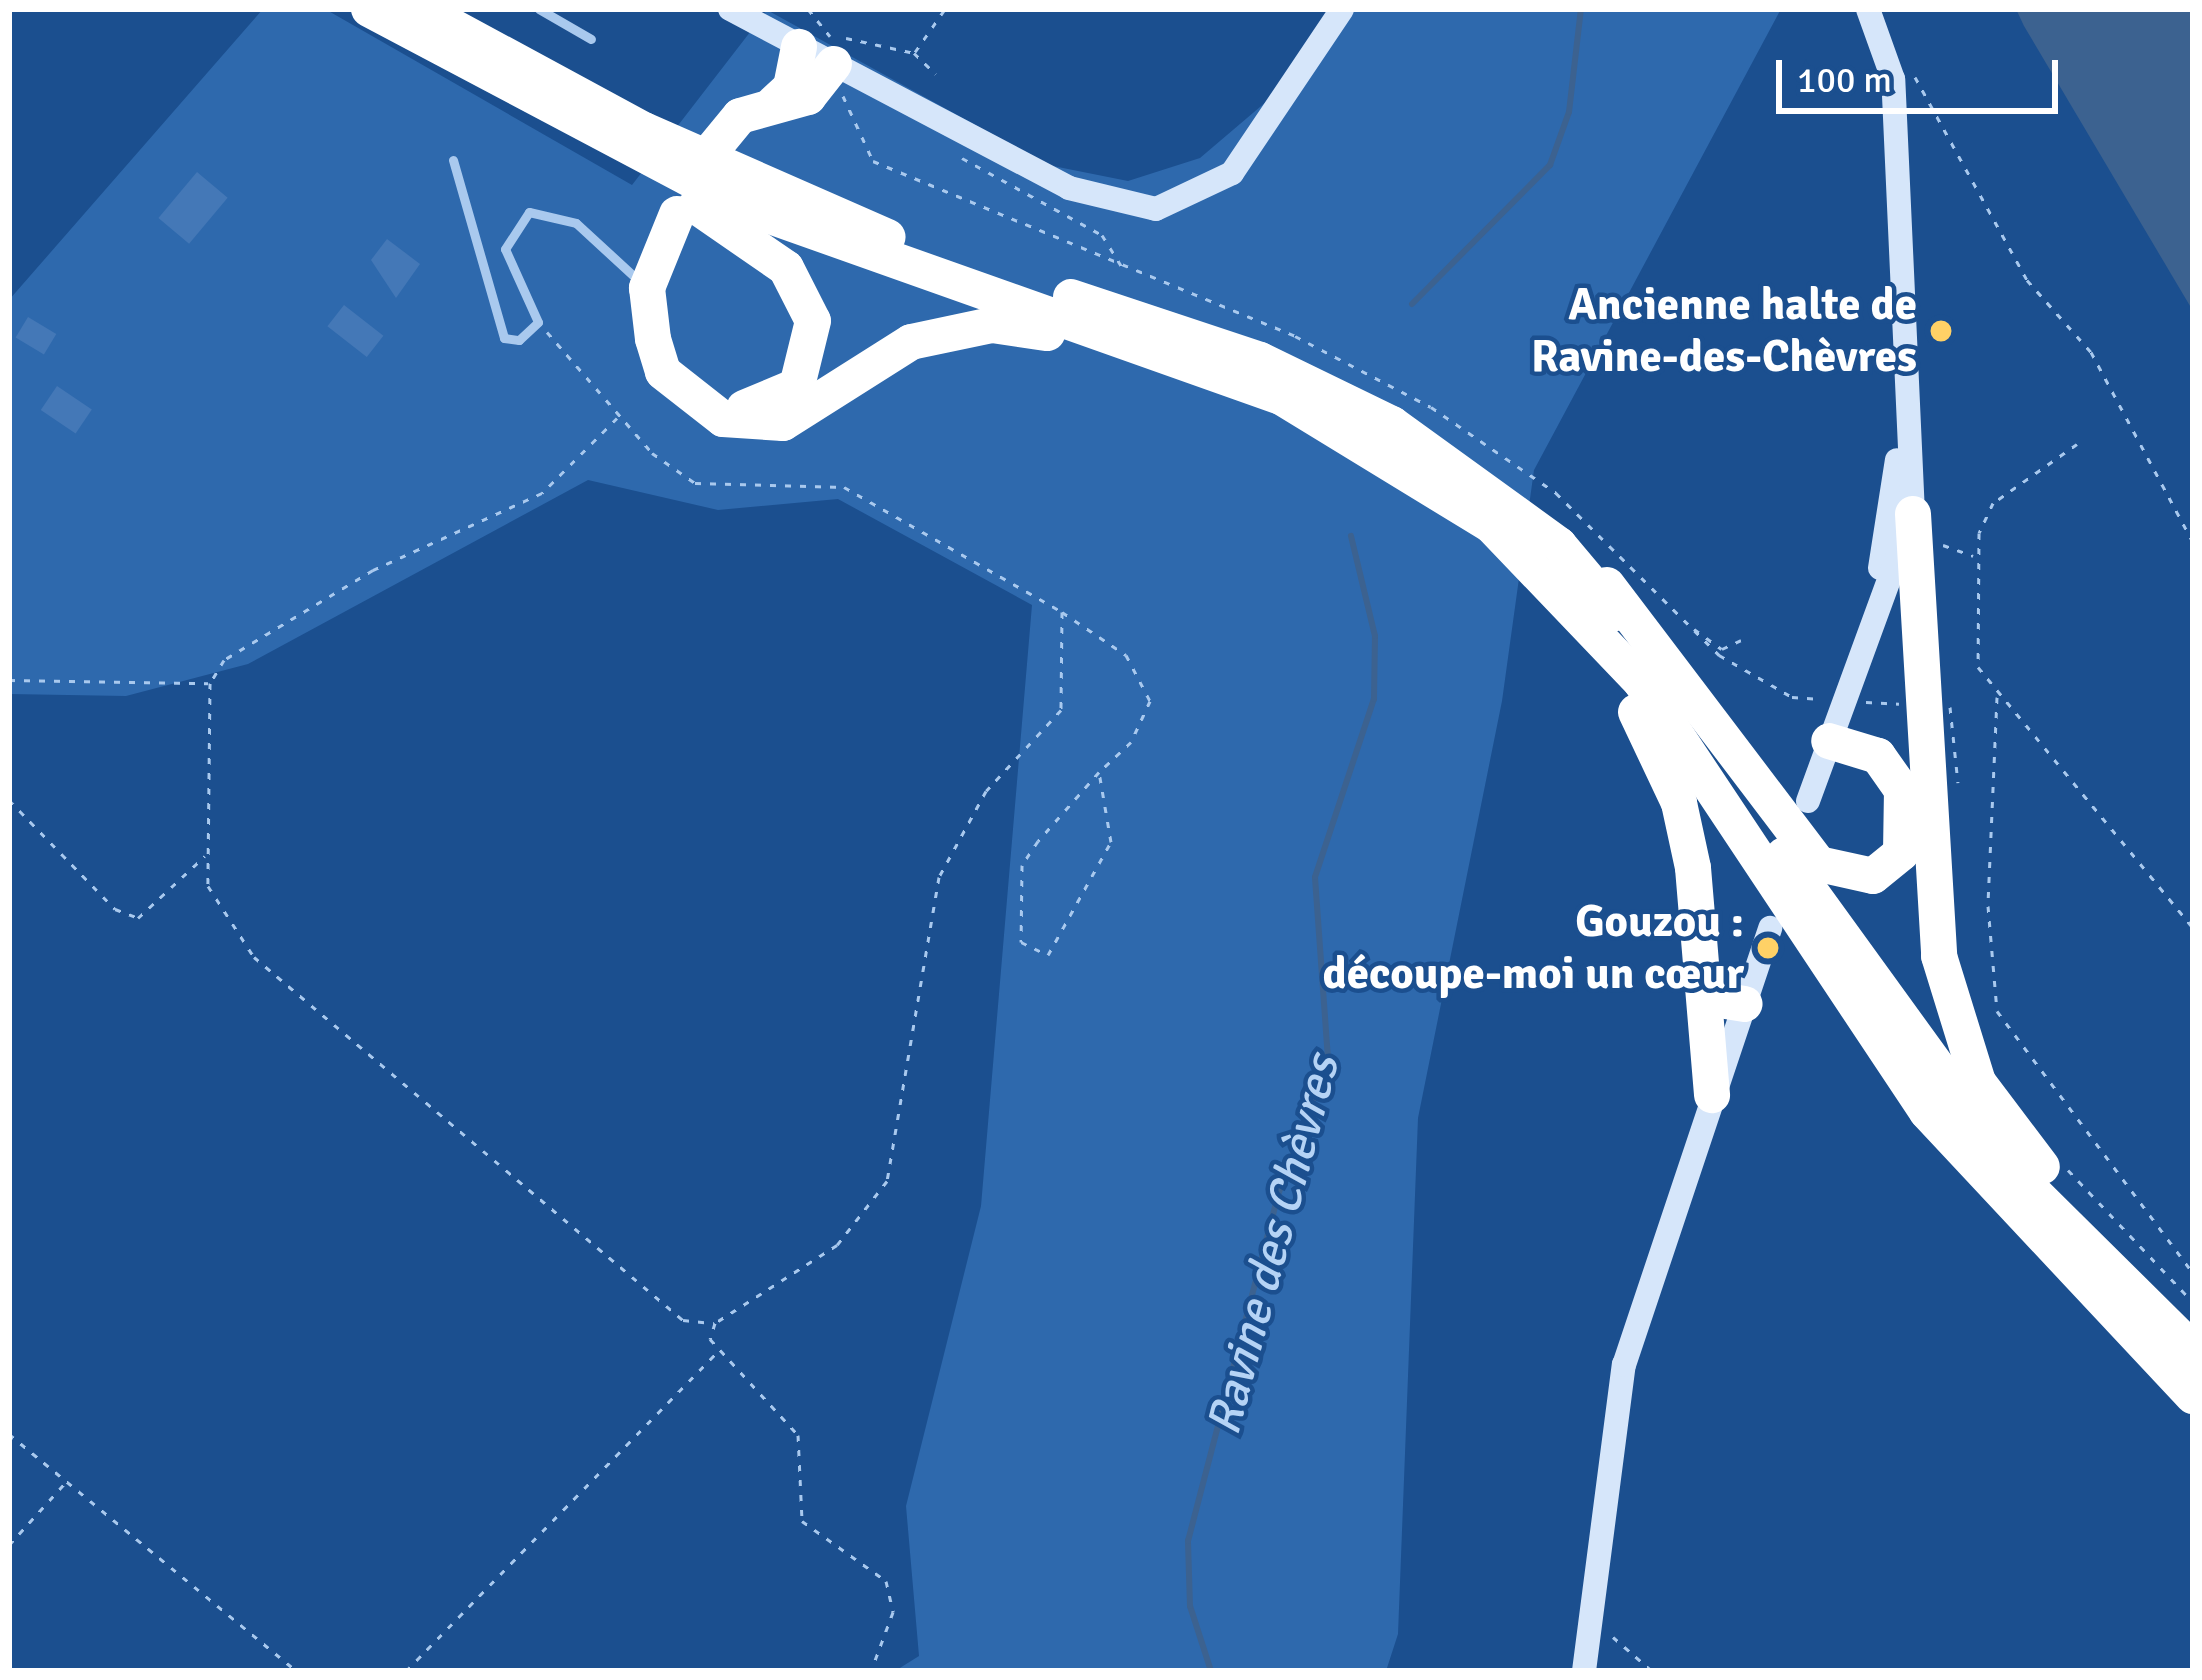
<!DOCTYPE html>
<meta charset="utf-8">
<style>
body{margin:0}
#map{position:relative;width:2202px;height:1680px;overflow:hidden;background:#1b4f8f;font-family:Signika,sans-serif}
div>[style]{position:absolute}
.green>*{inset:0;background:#2e69ad}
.water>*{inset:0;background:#3c6290}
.stream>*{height:6px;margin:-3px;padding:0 3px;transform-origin:3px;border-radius:3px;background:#3c6290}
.building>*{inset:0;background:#4478b7;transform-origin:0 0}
.path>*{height:3px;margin-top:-1.5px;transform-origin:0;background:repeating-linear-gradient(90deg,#a9c9ee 0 6px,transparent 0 15px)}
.lane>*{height:9px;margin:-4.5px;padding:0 4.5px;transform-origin:4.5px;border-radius:4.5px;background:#a9c9ee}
.secondary>*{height:24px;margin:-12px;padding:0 12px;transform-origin:12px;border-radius:12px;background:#d6e6fa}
.highway>*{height:36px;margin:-18px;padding:0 18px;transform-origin:18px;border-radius:18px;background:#fff}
.dots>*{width:33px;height:33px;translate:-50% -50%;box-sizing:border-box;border:6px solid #1b4f8f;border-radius:50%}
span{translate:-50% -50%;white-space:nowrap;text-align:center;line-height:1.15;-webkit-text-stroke:9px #1b4f8f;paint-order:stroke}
.poi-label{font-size:45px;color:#fff;font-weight:700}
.right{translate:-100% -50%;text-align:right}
.water-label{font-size:48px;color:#b5d3f5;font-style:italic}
.frame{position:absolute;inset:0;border:12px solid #fff;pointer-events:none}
.scale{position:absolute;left:1776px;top:60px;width:282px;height:54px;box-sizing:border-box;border:6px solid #fff;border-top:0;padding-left:15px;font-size:36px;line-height:42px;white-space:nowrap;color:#fff;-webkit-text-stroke:9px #1b4f8f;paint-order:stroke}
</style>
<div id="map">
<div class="green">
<i style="clip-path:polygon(263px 9px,325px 9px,632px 185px,767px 10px,1048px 165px,1128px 181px,1200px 158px,1274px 95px,1344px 9px,1781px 9px,1534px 470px,1502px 701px,1418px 1118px,1398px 1634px,1386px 1671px,895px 1671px,919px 1656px,906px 1506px,981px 1206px,1032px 605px,838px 499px,718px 510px,588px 480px,248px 664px,126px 696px,9px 694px,9px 300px)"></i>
</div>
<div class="water">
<i style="clip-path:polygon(2016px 9px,2193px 9px,2193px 311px,2024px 26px)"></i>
</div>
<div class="stream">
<i style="left:1412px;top:304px;width:196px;rotate:-45.2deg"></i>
<i style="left:1550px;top:165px;width:56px;rotate:-70.3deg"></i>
<i style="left:1569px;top:112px;width:104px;rotate:-83.4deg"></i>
<i style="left:1211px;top:1671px;width:68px;rotate:-107.9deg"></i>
<i style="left:1190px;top:1606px;width:65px;rotate:-91.8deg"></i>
<i style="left:1188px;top:1541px;width:358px;rotate:-75.4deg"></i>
<i style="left:1278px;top:1195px;width:145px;rotate:-69.8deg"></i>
<i style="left:1328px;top:1059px;width:182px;rotate:-94.1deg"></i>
<i style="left:1315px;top:877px;width:188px;rotate:-71.7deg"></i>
<i style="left:1374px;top:699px;width:63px;rotate:-89.1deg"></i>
<i style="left:1375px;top:636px;width:103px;rotate:-103.5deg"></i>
</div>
<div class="building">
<i style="left:197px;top:172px;width:40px;height:60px;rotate:40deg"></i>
<i style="clip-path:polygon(387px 239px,420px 264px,396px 298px,371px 260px)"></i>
<i style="left:344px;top:305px;width:50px;height:27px;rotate:38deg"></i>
<i style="left:28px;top:317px;width:33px;height:24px;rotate:31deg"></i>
<i style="left:57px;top:386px;width:42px;height:29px;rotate:34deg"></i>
</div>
<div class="path">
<i style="left:808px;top:9px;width:35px;rotate:51deg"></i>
<i style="left:846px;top:38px;width:70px;rotate:12.4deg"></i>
<i style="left:914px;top:53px;width:30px;rotate:44deg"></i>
<i style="left:915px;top:52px;width:52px;rotate:-55.1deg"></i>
<i style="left:1915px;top:77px;width:232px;rotate:61.1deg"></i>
<i style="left:2027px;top:280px;width:96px;rotate:48.4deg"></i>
<i style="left:2091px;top:352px;width:216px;rotate:61.8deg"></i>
<i style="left:843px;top:96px;width:72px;rotate:65.2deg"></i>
<i style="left:873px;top:161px;width:457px;rotate:22.5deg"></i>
<i style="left:1295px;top:336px;width:153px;rotate:27.6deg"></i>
<i style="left:1431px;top:407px;width:152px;rotate:34.5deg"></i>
<i style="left:1556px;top:493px;width:230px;rotate:44.8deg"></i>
<i style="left:1719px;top:655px;width:84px;rotate:29.9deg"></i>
<i style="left:1792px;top:697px;width:29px;rotate:4deg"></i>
<i style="left:962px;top:158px;width:160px;rotate:28.8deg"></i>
<i style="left:1102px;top:235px;width:40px;rotate:58deg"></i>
<i style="left:547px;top:332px;width:160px;rotate:49deg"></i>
<i style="left:652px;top:453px;width:52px;rotate:34.9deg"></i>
<i style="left:695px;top:483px;width:149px;rotate:1.5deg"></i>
<i style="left:844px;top:487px;width:251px;rotate:29.8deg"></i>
<i style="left:1062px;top:612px;width:98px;rotate:90.6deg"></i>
<i style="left:1061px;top:710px;width:110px;rotate:132.8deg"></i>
<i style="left:986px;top:791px;width:98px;rotate:118.7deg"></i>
<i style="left:939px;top:877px;width:308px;rotate:99.7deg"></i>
<i style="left:887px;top:1181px;width:81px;rotate:128deg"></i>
<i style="left:837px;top:1245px;width:145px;rotate:147.4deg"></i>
<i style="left:715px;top:1323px;width:17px;rotate:107deg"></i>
<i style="left:710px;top:1339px;width:130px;rotate:47.5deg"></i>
<i style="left:798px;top:1435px;width:86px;rotate:87.3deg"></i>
<i style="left:802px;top:1521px;width:103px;rotate:35.5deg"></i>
<i style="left:886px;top:1581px;width:32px;rotate:77deg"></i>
<i style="left:893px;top:1612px;width:63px;rotate:110.4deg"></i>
<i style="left:617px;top:418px;width:106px;rotate:135deg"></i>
<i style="left:542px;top:493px;width:186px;rotate:155.5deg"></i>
<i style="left:373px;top:570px;width:174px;rotate:148.9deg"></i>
<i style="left:224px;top:660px;width:27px;rotate:121deg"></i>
<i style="left:210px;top:683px;width:203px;rotate:90.6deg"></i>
<i style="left:208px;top:886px;width:85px;rotate:57.1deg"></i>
<i style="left:254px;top:957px;width:562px;rotate:40.24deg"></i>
<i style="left:683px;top:1320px;width:31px;rotate:6deg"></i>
<i style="left:2077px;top:444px;width:103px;rotate:144.9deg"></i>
<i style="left:1993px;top:503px;width:33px;rotate:115deg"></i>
<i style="left:1979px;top:533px;width:134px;rotate:90.4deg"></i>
<i style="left:1978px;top:667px;width:338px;rotate:50.5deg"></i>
<i style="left:1943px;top:545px;width:32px;rotate:20deg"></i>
<i style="left:1062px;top:612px;width:77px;rotate:33.9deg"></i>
<i style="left:1126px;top:655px;width:52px;rotate:62.4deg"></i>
<i style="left:1150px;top:701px;width:45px;rotate:114.9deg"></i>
<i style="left:1131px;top:742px;width:44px;rotate:136.8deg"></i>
<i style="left:1099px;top:772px;width:92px;rotate:131.5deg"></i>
<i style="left:1038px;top:841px;width:29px;rotate:124deg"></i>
<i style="left:1022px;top:865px;width:77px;rotate:90.7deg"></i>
<i style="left:1021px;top:942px;width:30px;rotate:26deg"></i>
<i style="left:1048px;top:955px;width:129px;rotate:-60.9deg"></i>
<i style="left:1111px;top:842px;width:71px;rotate:-99.7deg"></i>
<i style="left:1694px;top:629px;width:34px;rotate:36deg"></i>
<i style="left:1722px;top:649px;width:21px;rotate:-25deg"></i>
<i style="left:9px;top:680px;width:199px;rotate:0.9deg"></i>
<i style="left:1997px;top:697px;width:209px;rotate:92.5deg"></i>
<i style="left:1988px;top:906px;width:105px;rotate:85.1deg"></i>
<i style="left:1997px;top:1011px;width:327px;rotate:53.2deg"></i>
<i style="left:1866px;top:702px;width:33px;rotate:3deg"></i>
<i style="left:1950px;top:707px;width:76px;rotate:84deg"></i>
<i style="left:9px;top:800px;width:152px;rotate:45.8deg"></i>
<i style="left:115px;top:909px;width:25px;rotate:21deg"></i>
<i style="left:138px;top:918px;width:91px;rotate:-42.8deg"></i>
<i style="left:2068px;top:1170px;width:182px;rotate:46.6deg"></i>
<i style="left:9px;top:1434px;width:373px;rotate:39.5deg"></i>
<i style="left:9px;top:1545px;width:85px;rotate:-47.9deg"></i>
<i style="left:1613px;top:1637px;width:52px;rotate:41.1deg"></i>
<i style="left:406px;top:1671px;width:443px;rotate:-45.7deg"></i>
</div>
<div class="lane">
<i style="left:539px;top:9px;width:60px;rotate:30deg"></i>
<i style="left:453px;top:160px;width:185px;rotate:74deg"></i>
<i style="left:504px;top:338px;width:15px;rotate:8deg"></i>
<i style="left:519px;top:340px;width:26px;rotate:-43deg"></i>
<i style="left:538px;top:322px;width:80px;rotate:-114.3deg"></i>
<i style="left:505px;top:249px;width:44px;rotate:-57deg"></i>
<i style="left:529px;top:212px;width:48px;rotate:13.2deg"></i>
<i style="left:576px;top:223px;width:86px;rotate:42.6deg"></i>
</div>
<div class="secondary">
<i style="left:730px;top:9px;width:383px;rotate:27.8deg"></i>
<i style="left:1069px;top:188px;width:89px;rotate:13.6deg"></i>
<i style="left:1156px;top:209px;width:84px;rotate:-25.3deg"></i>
<i style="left:1232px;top:173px;width:197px;rotate:-56.1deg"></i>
<i style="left:1880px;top:568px;width:109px;rotate:-81.1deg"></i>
<i style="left:1808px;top:801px;width:306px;rotate:-69.9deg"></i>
<i style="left:1913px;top:514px;width:435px;rotate:-92.6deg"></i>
<i style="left:1893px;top:79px;width:74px;rotate:-109.7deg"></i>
<i style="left:1584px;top:1671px;width:309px;rotate:-82.6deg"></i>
<i style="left:1624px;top:1365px;width:461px;rotate:-71.5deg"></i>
</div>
<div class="highway">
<i style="left:369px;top:9px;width:419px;rotate:27.9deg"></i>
<i style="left:739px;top:205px;width:575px;rotate:19.51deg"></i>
<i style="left:1281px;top:397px;width:246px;rotate:31.4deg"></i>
<i style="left:1491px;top:525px;width:217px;rotate:46.3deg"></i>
<i style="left:1641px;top:682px;width:516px;rotate:56.37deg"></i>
<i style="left:1927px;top:1112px;width:389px;rotate:46.9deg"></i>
<i style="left:420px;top:9px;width:255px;rotate:28.4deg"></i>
<i style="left:644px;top:130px;width:266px;rotate:23.7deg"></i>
<i style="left:774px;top:103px;width:23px;rotate:-43deg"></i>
<i style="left:791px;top:87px;width:41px;rotate:-78.7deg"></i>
<i style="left:712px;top:150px;width:44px;rotate:-50.5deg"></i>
<i style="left:740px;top:116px;width:71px;rotate:-15.6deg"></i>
<i style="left:808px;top:97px;width:42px;rotate:-51.8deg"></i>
<i style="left:696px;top:206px;width:109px;rotate:34.6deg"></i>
<i style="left:786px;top:268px;width:59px;rotate:63deg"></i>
<i style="left:813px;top:321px;width:67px;rotate:103.8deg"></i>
<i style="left:797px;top:386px;width:57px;rotate:157.5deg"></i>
<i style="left:677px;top:214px;width:80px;rotate:112.1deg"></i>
<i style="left:647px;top:288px;width:51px;rotate:83.3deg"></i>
<i style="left:653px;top:339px;width:34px;rotate:73deg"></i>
<i style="left:663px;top:372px;width:76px;rotate:38.1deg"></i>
<i style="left:723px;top:419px;width:60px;rotate:3.8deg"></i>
<i style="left:783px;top:423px;width:151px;rotate:-32.3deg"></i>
<i style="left:911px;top:342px;width:83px;rotate:-11.9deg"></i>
<i style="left:992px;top:325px;width:56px;rotate:8.3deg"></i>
<i style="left:1071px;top:297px;width:199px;rotate:18.4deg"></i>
<i style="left:1260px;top:360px;width:147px;rotate:25.9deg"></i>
<i style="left:1392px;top:424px;width:206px;rotate:35.9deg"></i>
<i style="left:1559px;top:545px;width:89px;rotate:50deg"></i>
<i style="left:1913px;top:514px;width:443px;rotate:86.6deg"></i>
<i style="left:1939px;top:956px;width:132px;rotate:72.8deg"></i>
<i style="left:1978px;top:1082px;width:106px;rotate:53deg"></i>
<i style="left:1607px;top:585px;width:350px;rotate:52.8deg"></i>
<i style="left:1819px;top:864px;width:55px;rotate:12.5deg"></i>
<i style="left:1873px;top:876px;width:36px;rotate:-39deg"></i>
<i style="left:1901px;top:853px;width:63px;rotate:-89.1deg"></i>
<i style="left:1902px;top:790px;width:42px;rotate:-125.2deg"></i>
<i style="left:1878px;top:756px;width:51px;rotate:-163deg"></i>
<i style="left:1636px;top:712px;width:101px;rotate:64.7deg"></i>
<i style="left:1679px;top:803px;width:66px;rotate:77.8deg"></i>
<i style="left:1693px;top:868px;width:228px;rotate:85.2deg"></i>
<i style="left:1784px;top:855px;width:394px;rotate:54.1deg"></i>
<i style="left:2015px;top:1174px;width:250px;rotate:44.7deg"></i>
<i style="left:1707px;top:998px;width:38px;rotate:9deg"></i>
</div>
<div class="dots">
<i style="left:1941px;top:331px;background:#ffd166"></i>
<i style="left:1768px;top:948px;background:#ffd166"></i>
</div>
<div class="poi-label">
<span class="right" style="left:1917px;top:331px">Ancienne halte de<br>Ravine-des-Chèvres</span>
<span class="right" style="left:1744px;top:948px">Gouzou :<br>découpe-moi un cœur</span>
</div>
<div class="water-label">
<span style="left:1273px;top:1245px;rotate:-75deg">Ravine des Chèvres</span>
</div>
<div class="frame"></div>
<div class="scale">100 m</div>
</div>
